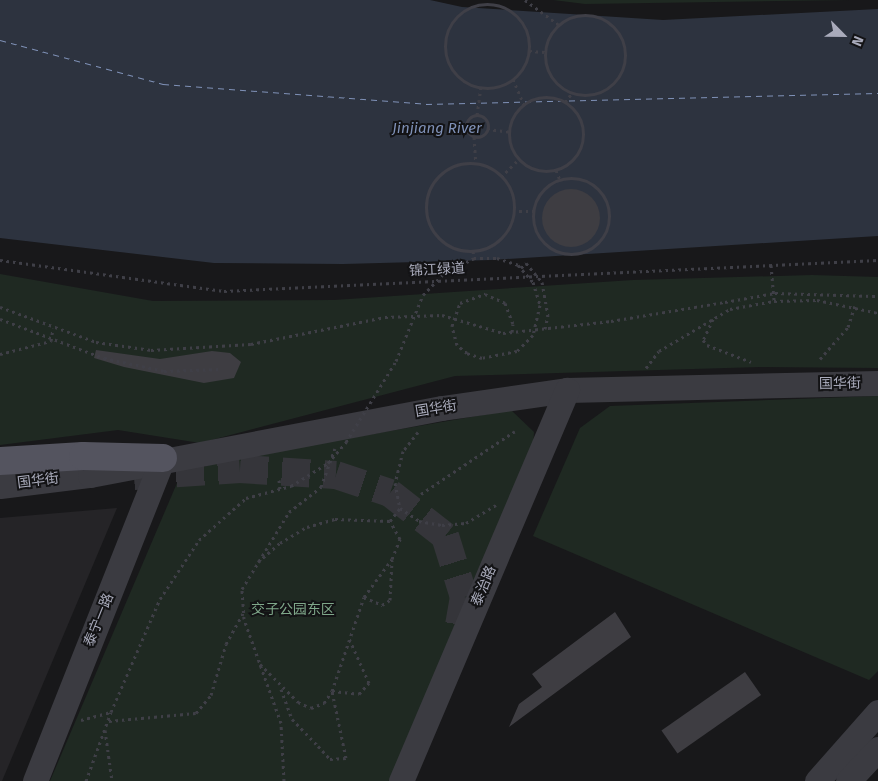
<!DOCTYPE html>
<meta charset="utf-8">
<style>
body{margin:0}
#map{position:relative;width:878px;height:781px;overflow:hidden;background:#18181a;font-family:"Fira Sans","Noto Sans SC",sans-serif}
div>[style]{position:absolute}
.built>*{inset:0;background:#252427}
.green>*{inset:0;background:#1f2922}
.water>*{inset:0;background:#2d333f}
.ferry>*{height:1px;margin-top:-0.5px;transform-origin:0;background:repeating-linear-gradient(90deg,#7f91b7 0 6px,transparent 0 11px)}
.building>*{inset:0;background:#3e3d42;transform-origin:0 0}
.round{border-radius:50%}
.major-tunnel>*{height:28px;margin-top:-14px;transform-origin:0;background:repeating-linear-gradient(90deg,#35353a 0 28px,transparent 0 42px)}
.path>*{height:3px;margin-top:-1.5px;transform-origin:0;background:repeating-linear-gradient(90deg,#3f3f47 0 2.5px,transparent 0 6.5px)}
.path>.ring{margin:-1.5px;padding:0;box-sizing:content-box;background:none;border:3px solid #3f3f47;border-radius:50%}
.minor>*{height:25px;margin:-12.5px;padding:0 12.5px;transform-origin:12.5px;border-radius:12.5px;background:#3b3b41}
.major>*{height:28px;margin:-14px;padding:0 14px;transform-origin:14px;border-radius:14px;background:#54545f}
.path-bridge>*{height:3px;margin-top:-1.5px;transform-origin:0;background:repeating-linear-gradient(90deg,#3f3f47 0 2.5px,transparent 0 6.5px)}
span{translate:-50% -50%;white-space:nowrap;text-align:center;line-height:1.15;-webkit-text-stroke:4px #131315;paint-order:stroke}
.street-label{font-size:14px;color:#a9abbb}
.park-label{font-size:14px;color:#7fa78a}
.water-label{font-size:15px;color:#7f91b7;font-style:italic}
.north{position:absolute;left:818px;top:10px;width:50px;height:50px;-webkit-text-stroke:4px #131315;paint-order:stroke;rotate:113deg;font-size:14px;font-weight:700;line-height:20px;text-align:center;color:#a9abbb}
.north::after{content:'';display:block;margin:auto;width:18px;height:22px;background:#a9abbb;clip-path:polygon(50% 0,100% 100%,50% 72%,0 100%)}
</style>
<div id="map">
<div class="built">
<i style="clip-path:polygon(117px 508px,2px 781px,0 781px,0 518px)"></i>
</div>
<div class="green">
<i style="clip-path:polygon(553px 0,850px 0,585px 4px)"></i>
<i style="clip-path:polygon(0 274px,153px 301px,334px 300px,633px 280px,812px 275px,878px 277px,878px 368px,760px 367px,455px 376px,200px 443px,118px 430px,0 445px)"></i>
<i style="clip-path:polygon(878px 396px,878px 671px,869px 680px,533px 536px,580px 428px,610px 406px)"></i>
<i style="clip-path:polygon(511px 410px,534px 432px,533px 449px,392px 781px,50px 781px,180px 476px,222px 460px)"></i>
</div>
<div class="water">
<i style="clip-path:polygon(0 0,430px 0,462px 7px,663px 20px,878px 9px,878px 236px,491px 260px,343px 264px,214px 263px,0 238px)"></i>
</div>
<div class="ferry">
<i style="left:0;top:40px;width:169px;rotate:15.1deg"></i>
<i style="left:163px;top:84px;width:264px;rotate:4.3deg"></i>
<i style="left:426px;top:104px;width:452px;rotate:-1.4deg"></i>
</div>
<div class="building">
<i class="round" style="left:542px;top:189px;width:58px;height:58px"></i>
<i style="clip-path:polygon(96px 350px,160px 359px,212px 351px,230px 353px,241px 362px,234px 378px,204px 383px,124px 367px,94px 358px)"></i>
<i style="clip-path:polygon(615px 612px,631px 637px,509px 727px,519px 704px,542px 687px,532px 674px)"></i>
<i style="left:745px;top:672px;width:28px;height:102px;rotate:55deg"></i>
</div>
<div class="major-tunnel">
<i style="left:134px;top:476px;width:106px;rotate:-3.8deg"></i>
<i style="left:240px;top:469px;width:96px;rotate:3.6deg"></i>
<i style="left:336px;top:475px;width:57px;rotate:18.4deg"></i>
<i style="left:390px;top:493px;width:70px;rotate:38deg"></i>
<i style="left:445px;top:536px;width:64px;rotate:72.7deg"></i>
<i style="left:464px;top:597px;width:41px;rotate:99.9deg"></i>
</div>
<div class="path">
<i style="left:525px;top:0;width:42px;rotate:36.3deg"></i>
<i class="ring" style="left:445px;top:4px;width:81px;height:81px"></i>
<i class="ring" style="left:545px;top:15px;width:77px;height:77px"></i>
<i style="left:529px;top:51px;width:16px;rotate:4deg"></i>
<i style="left:513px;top:79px;width:28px;rotate:67deg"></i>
<i class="ring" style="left:509px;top:97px;width:71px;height:71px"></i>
<i style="left:565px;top:102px;width:11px;rotate:-52deg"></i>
<i style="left:477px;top:115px;width:27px;rotate:-82deg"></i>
<i class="ring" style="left:466px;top:115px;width:19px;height:19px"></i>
<i style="left:487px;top:129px;width:23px;rotate:7deg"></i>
<i style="left:474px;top:137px;width:27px;rotate:86deg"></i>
<i class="ring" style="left:426px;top:163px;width:85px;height:85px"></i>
<i style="left:556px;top:170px;width:11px;rotate:68deg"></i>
<i style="left:501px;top:177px;width:25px;rotate:-45deg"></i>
<i class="ring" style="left:533px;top:178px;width:73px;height:73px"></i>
<i style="left:513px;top:211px;width:20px"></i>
<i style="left:473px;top:251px;width:7px;rotate:82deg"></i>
<i style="left:0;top:260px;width:226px;rotate:7.9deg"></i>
<i style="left:224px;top:291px;width:655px;rotate:-2.71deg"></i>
<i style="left:771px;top:265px;width:36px;rotate:85deg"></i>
<i style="left:873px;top:296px;width:5px"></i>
<i style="left:0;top:307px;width:102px;rotate:20deg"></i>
<i style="left:96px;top:342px;width:56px;rotate:8.3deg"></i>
<i style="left:151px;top:350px;width:100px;rotate:-3.4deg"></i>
<i style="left:251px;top:344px;width:137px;rotate:-11.4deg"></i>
<i style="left:385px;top:317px;width:57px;rotate:-2deg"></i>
<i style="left:442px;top:315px;width:64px;rotate:16.4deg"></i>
<i style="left:503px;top:333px;width:109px;rotate:-6.3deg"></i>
<i style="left:611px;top:321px;width:116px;rotate:-9.5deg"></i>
<i style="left:0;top:319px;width:111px;rotate:20.6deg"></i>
<i style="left:104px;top:358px;width:61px;rotate:12.2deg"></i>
<i style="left:164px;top:371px;width:58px;rotate:-2deg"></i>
<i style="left:713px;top:319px;width:23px;rotate:115deg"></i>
<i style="left:703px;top:340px;width:6px;rotate:51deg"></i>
<i style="left:707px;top:345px;width:47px;rotate:21.1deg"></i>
<i style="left:545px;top:329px;width:14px;rotate:-78deg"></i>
<i style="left:512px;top:332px;width:8px;rotate:-83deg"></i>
<i style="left:0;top:354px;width:53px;rotate:-14.3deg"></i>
<i style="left:51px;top:341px;width:13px;rotate:-81deg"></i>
<i style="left:820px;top:359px;width:43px;rotate:-48.8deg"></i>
<i style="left:848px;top:327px;width:22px;rotate:-72deg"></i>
<i style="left:646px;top:368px;width:21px;rotate:-53deg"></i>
<i style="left:659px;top:351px;width:82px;rotate:-30.6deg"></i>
<i style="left:730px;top:309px;width:45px;rotate:-10.3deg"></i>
<i style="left:774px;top:301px;width:43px;rotate:-1.3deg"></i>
<i style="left:817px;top:300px;width:62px;rotate:12deg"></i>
<i style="left:418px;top:432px;width:24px;rotate:128deg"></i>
<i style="left:403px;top:451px;width:33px;rotate:104deg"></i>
<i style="left:395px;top:483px;width:25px;rotate:79deg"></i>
<i style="left:400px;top:508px;width:23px;rotate:34deg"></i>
<i style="left:419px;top:521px;width:23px;rotate:10deg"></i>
<i style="left:442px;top:525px;width:24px;rotate:-5deg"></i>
<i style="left:466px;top:523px;width:35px;rotate:-31deg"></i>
<i style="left:279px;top:480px;width:9px;rotate:84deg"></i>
<i style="left:421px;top:494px;width:113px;rotate:-33.8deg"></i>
<i style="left:258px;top:562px;width:29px;rotate:-41deg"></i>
<i style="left:280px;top:543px;width:31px;rotate:-31deg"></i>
<i style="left:307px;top:527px;width:29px;rotate:-16deg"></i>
<i style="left:335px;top:519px;width:55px;rotate:2.1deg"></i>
<i style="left:364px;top:597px;width:20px;rotate:24deg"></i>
<i style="left:382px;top:605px;width:9px;rotate:-32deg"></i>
<i style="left:390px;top:600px;width:40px;rotate:-87.1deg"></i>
<i style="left:260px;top:664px;width:54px;rotate:45deg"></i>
<i style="left:298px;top:702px;width:14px;rotate:25deg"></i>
<i style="left:311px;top:708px;width:14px;rotate:-21deg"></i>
<i style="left:324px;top:703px;width:14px;rotate:-56deg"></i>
<i style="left:332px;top:691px;width:99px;rotate:-71.2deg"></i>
<i style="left:364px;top:597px;width:47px;rotate:-53.6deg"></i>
<i style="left:392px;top:559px;width:22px;rotate:-68deg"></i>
<i style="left:400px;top:539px;width:21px;rotate:-119deg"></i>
<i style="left:390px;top:521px;width:16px;rotate:-52deg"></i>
<i style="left:281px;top:689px;width:32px;rotate:70deg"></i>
<i style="left:292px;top:719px;width:37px;rotate:46deg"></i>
<i style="left:318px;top:746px;width:18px;rotate:47deg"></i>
<i style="left:330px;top:759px;width:16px;rotate:-4deg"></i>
<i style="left:346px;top:758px;width:68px;rotate:-101.8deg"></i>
<i style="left:332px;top:691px;width:27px;rotate:6deg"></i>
<i style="left:359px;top:694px;width:15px;rotate:-48deg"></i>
<i style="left:369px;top:683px;width:51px;rotate:-114.1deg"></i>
<i style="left:81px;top:720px;width:31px;rotate:-15deg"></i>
<i style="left:111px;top:712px;width:123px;rotate:-66.6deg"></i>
<i style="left:160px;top:599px;width:71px;rotate:-56.5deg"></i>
<i style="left:109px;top:721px;width:87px;rotate:-5.3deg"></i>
<i style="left:196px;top:713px;width:23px;rotate:-50deg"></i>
<i style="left:211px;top:695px;width:53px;rotate:-73.6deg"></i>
<i style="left:226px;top:644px;width:38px;rotate:-61deg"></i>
<i style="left:105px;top:730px;width:51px;rotate:82.2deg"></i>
<i style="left:86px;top:781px;width:73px;rotate:-70.1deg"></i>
<i style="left:284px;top:781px;width:58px;rotate:-93deg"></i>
<i style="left:281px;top:723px;width:110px;rotate:-109.6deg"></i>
<i style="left:244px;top:619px;width:30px;rotate:-94deg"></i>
<i style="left:242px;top:589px;width:90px;rotate:-58.6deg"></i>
<i style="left:289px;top:512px;width:41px;rotate:-38deg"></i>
<i style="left:321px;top:487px;width:41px;rotate:-70.3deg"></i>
</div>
<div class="minor">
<i style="left:0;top:486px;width:91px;rotate:-7deg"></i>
<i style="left:90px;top:475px;width:358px;rotate:-10.8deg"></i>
<i style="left:442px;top:408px;width:126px;rotate:-8.2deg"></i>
<i style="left:567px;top:390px;width:311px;rotate:-1.3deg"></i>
<i style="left:35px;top:781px;width:347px;rotate:-68.4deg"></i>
<i style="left:401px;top:781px;width:425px;rotate:-67deg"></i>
<i style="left:817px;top:781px;width:92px;rotate:-48.5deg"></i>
<i style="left:848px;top:781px;width:44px;rotate:-46.8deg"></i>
</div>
<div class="major">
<i style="left:0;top:461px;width:83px;rotate:-3.4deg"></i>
<i style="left:83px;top:456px;width:80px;rotate:1.4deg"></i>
</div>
<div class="path-bridge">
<i style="left:521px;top:268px;width:7px;rotate:-45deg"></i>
<i style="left:526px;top:263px;width:25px;rotate:50deg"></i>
<i style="left:542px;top:282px;width:34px;rotate:80deg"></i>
<i style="left:725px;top:302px;width:51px;rotate:-10.2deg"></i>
<i style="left:775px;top:293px;width:98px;rotate:1.8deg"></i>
<i style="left:199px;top:540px;width:63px;rotate:-41.8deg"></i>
<i style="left:246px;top:498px;width:47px;rotate:-14.9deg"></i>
<i style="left:291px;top:486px;width:44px;rotate:-31.9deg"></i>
<i style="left:328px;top:463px;width:28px;rotate:-49deg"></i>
<i style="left:346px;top:442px;width:95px;rotate:-58.3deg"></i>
<i style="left:396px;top:361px;width:71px;rotate:-67.8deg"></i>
<i style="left:423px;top:295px;width:29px;rotate:-46deg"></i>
<i style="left:443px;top:274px;width:35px;rotate:-27deg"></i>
<i style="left:474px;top:258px;width:23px"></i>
<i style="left:497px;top:258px;width:22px;rotate:18deg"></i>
<i style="left:518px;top:265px;width:23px;rotate:49deg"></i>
<i style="left:533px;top:282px;width:24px;rotate:73deg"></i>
<i style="left:540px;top:305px;width:31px;rotate:103deg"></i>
<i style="left:533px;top:335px;width:23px;rotate:135deg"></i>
<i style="left:517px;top:351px;width:36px;rotate:169deg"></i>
<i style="left:482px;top:358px;width:16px;rotate:-162deg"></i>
<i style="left:467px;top:353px;width:13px;rotate:-141deg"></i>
<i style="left:457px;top:345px;width:20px;rotate:-105deg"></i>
<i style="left:452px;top:326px;width:24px;rotate:-71deg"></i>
<i style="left:460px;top:303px;width:27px;rotate:-20deg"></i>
<i style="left:485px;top:294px;width:22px;rotate:24deg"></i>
<i style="left:505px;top:303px;width:22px;rotate:69deg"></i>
</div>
<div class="street-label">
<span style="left:437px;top:270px;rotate:-3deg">锦江绿道</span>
<span style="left:840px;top:384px;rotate:-1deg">国华街</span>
<span style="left:436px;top:409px;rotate:-9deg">国华街</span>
<span style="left:38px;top:481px;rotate:-7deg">国华街</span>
<span style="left:484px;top:586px;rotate:-67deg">泰治路</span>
<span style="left:99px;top:620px;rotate:-68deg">泰宁一路</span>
</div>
<div class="park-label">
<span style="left:293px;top:610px">交子公园东区</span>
</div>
<div class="water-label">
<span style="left:437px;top:129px">Jinjiang River</span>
</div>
<div class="north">N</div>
</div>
